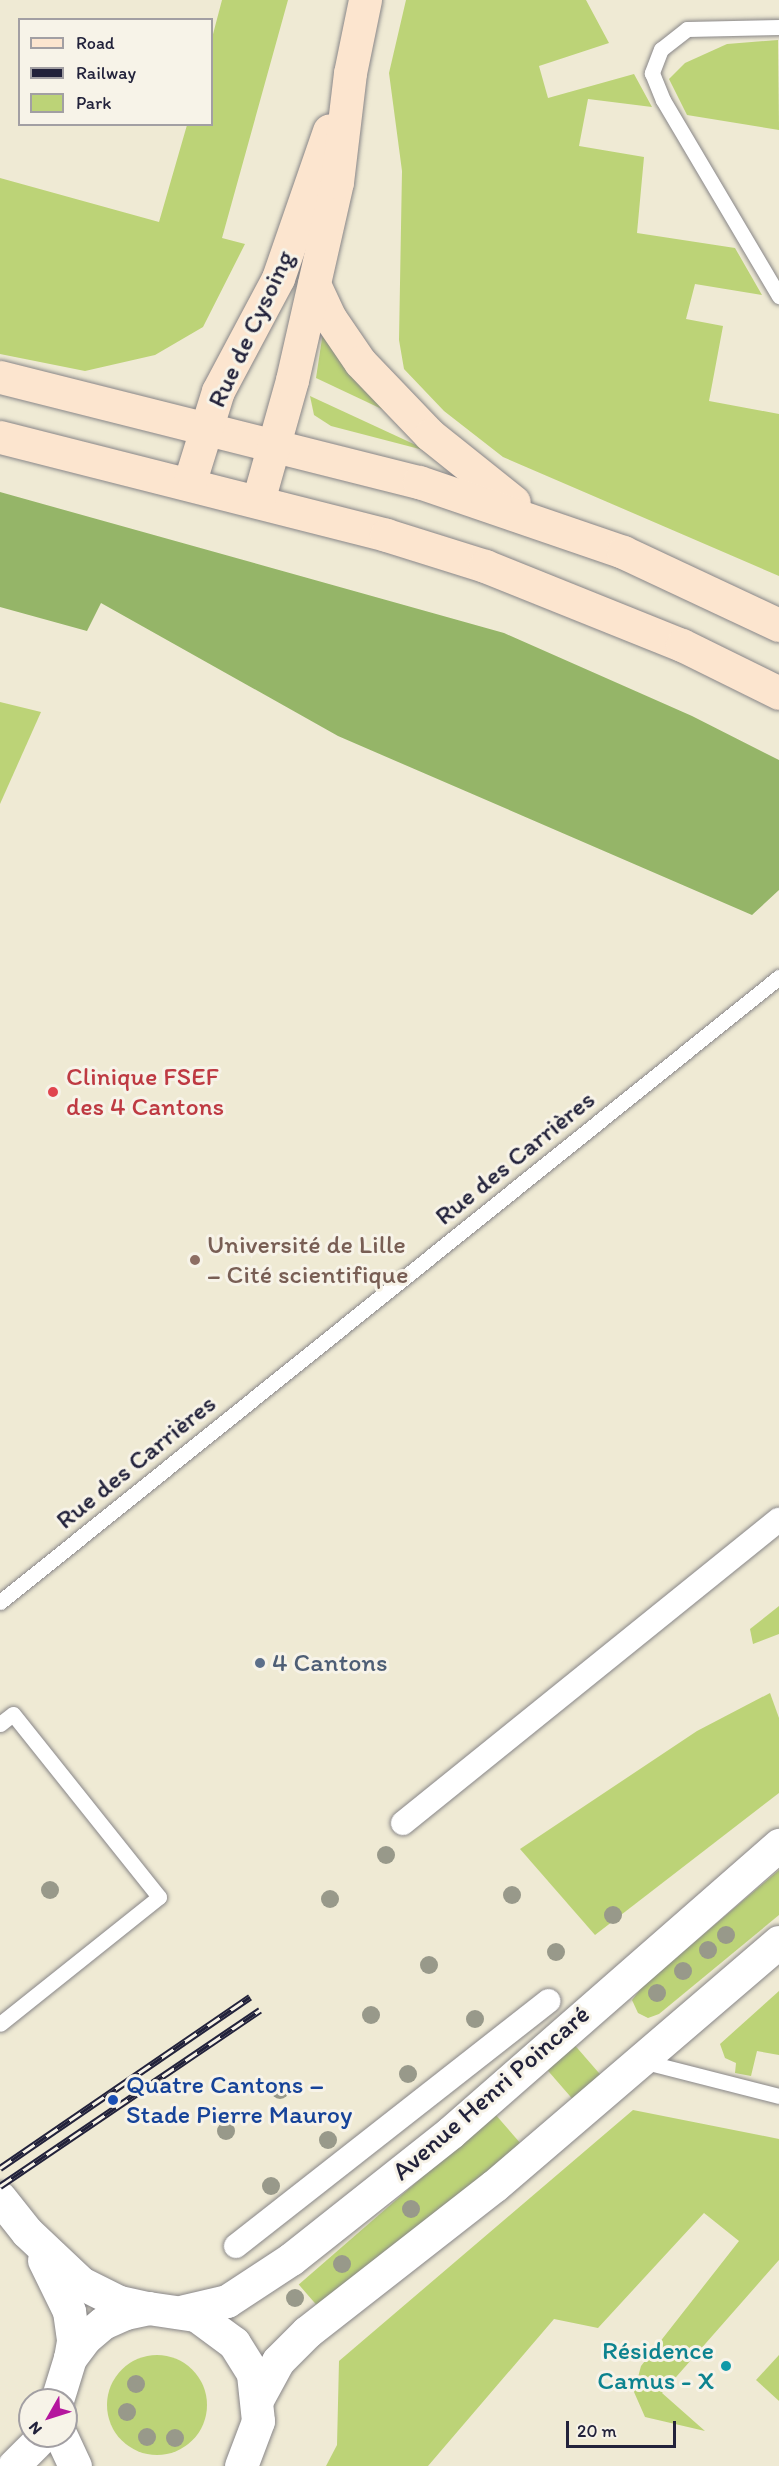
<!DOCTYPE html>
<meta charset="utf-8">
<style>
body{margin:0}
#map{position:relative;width:779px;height:2466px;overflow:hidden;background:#efead4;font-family:Itim,sans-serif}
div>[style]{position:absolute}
.green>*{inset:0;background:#bcd377;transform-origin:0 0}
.round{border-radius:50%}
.forest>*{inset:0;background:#95b568}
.roads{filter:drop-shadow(0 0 2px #888688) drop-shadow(0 0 2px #888688)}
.service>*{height:15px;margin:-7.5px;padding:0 7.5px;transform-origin:7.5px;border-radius:7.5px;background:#fff}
.pedestrian>*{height:24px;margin:-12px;padding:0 12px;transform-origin:12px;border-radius:12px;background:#fff}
.minor>*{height:32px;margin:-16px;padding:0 16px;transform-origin:16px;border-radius:16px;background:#fff}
.tertiary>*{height:33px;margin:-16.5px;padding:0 16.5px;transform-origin:16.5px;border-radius:16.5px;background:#fff}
.secondary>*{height:33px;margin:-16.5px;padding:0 16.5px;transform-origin:16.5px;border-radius:16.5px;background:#fce5cf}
.rail>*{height:7px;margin-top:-3.5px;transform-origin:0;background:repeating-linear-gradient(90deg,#f7f3e8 0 14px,#22223b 0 28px);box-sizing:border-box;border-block:2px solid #22223b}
.trees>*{width:18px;height:18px;margin:-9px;border-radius:50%;background:#98998a}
.dots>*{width:16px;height:16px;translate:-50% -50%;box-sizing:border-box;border:3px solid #f7f3e8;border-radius:50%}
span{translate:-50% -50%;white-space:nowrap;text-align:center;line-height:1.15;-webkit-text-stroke:6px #f7f3e8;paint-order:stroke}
.street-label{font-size:26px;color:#22223b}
.health-label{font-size:26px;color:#be3a42}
.left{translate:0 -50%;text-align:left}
.education-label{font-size:26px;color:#785e54}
.service-label{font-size:26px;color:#4e5e75}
.transit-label{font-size:26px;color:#164399}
.culture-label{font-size:26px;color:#0d838f}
.right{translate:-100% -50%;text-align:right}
.legend{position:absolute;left:18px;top:18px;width:195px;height:108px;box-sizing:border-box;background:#f7f3e8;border:2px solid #a29fa3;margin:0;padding:8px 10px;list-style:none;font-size:18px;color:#22223b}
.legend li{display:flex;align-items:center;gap:12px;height:30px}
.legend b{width:30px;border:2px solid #a29fa3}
.north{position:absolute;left:18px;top:2388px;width:60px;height:60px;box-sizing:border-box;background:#f7f3e8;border:2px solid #a29fa3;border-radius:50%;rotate:231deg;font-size:16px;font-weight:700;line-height:24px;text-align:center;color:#22223b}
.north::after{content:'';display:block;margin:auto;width:21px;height:27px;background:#b5179e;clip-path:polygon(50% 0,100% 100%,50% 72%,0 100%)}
.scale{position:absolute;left:566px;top:2421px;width:110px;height:27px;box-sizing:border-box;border:3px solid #22223b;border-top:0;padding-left:8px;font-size:18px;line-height:21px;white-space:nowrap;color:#22223b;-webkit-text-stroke:4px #f7f3e8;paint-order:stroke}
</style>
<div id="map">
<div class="green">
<i style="clip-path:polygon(222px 0,288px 0,222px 238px,245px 244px,203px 327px,155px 355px,85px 371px,0 354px,0 178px,159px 222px,187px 125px,212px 124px,212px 38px)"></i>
<i style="clip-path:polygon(406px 0,586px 0,609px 43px,539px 66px,548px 98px,634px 74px,652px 107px,588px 99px,579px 146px,644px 157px,637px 233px,735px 248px,762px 295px,695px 284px,686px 319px,723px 326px,709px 401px,779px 414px,779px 576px,503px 457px,444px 411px,404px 369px,399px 340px,402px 171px,389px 73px)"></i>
<i style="clip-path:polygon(778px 40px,779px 130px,687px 115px,669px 79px,685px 63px,727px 44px)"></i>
<i style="clip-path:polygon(323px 332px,386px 411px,316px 378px)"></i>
<i style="clip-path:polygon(310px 396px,431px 452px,331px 426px,314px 415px)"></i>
<i style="clip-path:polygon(0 702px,41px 712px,0 804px)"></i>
<i style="clip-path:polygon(779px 1606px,779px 1634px,753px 1644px,750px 1629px)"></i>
<i style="clip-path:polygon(770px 1693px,779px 1718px,779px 1793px,595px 1935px,520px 1849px,697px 1731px)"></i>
<i style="clip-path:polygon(779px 1870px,779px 1915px,659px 2014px,648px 2018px,638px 2013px,632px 2000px,643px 1986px)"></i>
<i style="clip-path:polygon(779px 1991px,779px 2055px,757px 2051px,751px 2076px,735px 2073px,736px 2063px,725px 2058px,720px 2044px)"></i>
<i style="left:572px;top:2042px;width:46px;height:37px;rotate:49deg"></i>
<i style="clip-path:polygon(633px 2110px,779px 2139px,779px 2260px,662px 2393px,705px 2431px,645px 2417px,634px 2392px,641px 2366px,739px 2241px,704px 2213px,598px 2328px,554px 2319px,428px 2466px,326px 2466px,337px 2445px,339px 2361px)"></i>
<i style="left:495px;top:2114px;width:43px;height:260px;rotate:49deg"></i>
<i class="round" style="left:107px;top:2355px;width:100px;height:100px"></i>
<i style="clip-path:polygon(779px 2355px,779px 2401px,756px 2380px)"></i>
</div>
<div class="forest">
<i style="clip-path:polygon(0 492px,504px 633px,692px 716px,779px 760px,779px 890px,752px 915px,338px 736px,101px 603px,87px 631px,0 607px)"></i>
</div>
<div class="roads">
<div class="service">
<i style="left:779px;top:27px;width:92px;rotate:178.8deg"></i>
<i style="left:687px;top:29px;width:33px;rotate:142deg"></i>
<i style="left:661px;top:49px;width:26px;rotate:111deg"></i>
<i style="left:652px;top:73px;width:29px;rotate:68deg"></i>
<i style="left:663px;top:100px;width:228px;rotate:59.4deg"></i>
<i style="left:0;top:1602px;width:999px;rotate:-38.74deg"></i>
<i style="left:0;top:1724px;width:16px;rotate:-38deg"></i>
<i style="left:13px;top:1714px;width:234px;rotate:51.4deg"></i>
<i style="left:159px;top:1897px;width:203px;rotate:141.4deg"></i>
<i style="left:642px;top:2061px;width:141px;rotate:14.3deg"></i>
</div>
<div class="pedestrian">
<i style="left:403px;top:1823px;width:483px;rotate:-38.9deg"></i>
<i style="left:236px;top:2246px;width:397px;rotate:-38.1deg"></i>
</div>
<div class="minor">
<i style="left:14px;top:2466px;width:42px;rotate:-45deg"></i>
</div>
<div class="tertiary">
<i style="left:0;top:2198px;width:43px;rotate:51.5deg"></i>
<i style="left:27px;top:2232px;width:74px;rotate:43.4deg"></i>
<i style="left:81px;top:2283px;width:42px;rotate:26.6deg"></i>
<i style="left:119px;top:2302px;width:29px;rotate:12deg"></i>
<i style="left:44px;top:2260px;width:57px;rotate:63.9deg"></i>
<i style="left:69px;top:2311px;width:30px;rotate:82deg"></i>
<i style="left:73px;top:2341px;width:17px;rotate:100deg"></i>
<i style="left:184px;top:2311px;width:44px;rotate:-13.1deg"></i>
<i style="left:227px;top:2301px;width:77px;rotate:-33.3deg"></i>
<i style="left:291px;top:2259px;width:204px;rotate:-38.4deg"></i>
<i style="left:451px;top:2132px;width:436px;rotate:-41.2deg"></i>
<i style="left:258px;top:2398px;width:42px;rotate:-61.6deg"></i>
<i style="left:278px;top:2361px;width:41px;rotate:-45deg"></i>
<i style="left:307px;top:2332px;width:237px;rotate:-38deg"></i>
<i style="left:494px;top:2186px;width:375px;rotate:-40.6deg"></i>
<i style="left:57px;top:2400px;width:44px;rotate:-72.8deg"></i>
<i style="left:70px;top:2358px;width:25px;rotate:-53deg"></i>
<i style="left:85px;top:2338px;width:23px;rotate:-40deg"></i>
<i style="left:103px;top:2323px;width:24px;rotate:-24deg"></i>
<i style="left:125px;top:2313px;width:24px;rotate:-12deg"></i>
<i style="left:148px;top:2308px;width:49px;rotate:8.3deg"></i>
<i style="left:196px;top:2315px;width:47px;rotate:36.4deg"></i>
<i style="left:234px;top:2343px;width:36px;rotate:58deg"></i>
<i style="left:253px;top:2374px;width:47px;rotate:83.9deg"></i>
<i style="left:258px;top:2421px;width:48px;rotate:110.7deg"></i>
<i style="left:61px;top:2436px;width:33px;rotate:65deg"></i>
</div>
<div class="secondary">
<i style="left:314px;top:284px;width:38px;rotate:65deg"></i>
<i style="left:330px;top:318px;width:53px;rotate:55.7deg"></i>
<i style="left:360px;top:362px;width:101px;rotate:46.2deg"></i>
<i style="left:430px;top:435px;width:107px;rotate:38.6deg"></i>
<i style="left:0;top:377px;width:432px;rotate:14.1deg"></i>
<i style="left:419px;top:482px;width:216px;rotate:18.9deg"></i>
<i style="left:623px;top:552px;width:172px;rotate:25.1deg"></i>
<i style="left:0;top:437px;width:398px;rotate:14.2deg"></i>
<i style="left:386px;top:535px;width:104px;rotate:17.4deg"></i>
<i style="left:485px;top:566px;width:212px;rotate:21.9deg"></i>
<i style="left:682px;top:645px;width:108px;rotate:26.3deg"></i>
<i style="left:189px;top:484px;width:97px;rotate:-72.7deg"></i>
<i style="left:218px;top:391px;width:128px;rotate:-62deg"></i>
<i style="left:278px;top:278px;width:156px;rotate:-70.9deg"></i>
<i style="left:258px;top:501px;width:126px;rotate:-74.3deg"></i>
<i style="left:292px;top:380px;width:203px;rotate:-77.2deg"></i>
<i style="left:337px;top:182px;width:110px;rotate:-83.2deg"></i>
<i style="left:350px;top:73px;width:75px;rotate:-78.4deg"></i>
</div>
</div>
<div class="rail">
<i style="left:0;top:2168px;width:303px;rotate:-34.4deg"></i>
<i style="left:0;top:2186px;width:314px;rotate:-34.1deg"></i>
</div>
<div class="trees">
<i style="left:386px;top:1855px"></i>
<i style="left:50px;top:1890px"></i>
<i style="left:512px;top:1895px"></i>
<i style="left:330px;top:1899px"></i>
<i style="left:613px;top:1915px"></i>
<i style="left:726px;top:1935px"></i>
<i style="left:708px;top:1950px"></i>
<i style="left:556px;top:1952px"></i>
<i style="left:429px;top:1965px"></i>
<i style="left:683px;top:1971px"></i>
<i style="left:657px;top:1993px"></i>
<i style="left:371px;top:2015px"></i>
<i style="left:475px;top:2019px"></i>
<i style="left:408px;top:2074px"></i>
<i style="left:280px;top:2090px"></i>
<i style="left:226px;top:2131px"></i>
<i style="left:328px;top:2140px"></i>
<i style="left:271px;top:2186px"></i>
<i style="left:411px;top:2209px"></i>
<i style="left:342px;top:2264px"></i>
<i style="left:295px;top:2298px"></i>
<i style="left:136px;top:2384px"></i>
<i style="left:127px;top:2412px"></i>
<i style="left:147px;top:2437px"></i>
<i style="left:175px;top:2438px"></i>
</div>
<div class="dots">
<i style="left:53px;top:1092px;background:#e0444e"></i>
<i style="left:195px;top:1260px;background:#8d6e63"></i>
<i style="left:260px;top:1663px;background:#5c6f8a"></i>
<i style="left:113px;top:2100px;background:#1a4fb4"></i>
<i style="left:726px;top:2366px;background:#0f9aa8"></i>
</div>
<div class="street-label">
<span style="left:251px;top:329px;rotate:-65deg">Rue de Cysoing</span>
<span style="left:515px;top:1158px;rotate:-39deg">Rue des Carrières</span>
<span style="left:136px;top:1462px;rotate:-39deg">Rue des Carrières</span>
<span style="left:491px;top:2093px;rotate:-41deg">Avenue Henri Poincaré</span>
</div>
<div class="health-label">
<span class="left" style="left:66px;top:1092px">Clinique FSEF<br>des 4 Cantons</span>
</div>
<div class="education-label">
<span class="left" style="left:207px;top:1260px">Université de Lille<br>‐ Cité scientifique</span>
</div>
<div class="service-label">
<span class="left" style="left:272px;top:1663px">4 Cantons</span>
</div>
<div class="transit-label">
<span class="left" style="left:126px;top:2100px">Quatre Cantons –<br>Stade Pierre Mauroy</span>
</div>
<div class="culture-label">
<span class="right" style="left:714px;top:2366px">Résidence<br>Camus - X</span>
</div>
<ul class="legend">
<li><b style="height:8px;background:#fce5cf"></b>Road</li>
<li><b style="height:8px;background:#22223b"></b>Railway</li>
<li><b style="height:16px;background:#bcd377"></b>Park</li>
</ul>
<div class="north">N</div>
<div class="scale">20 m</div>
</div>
